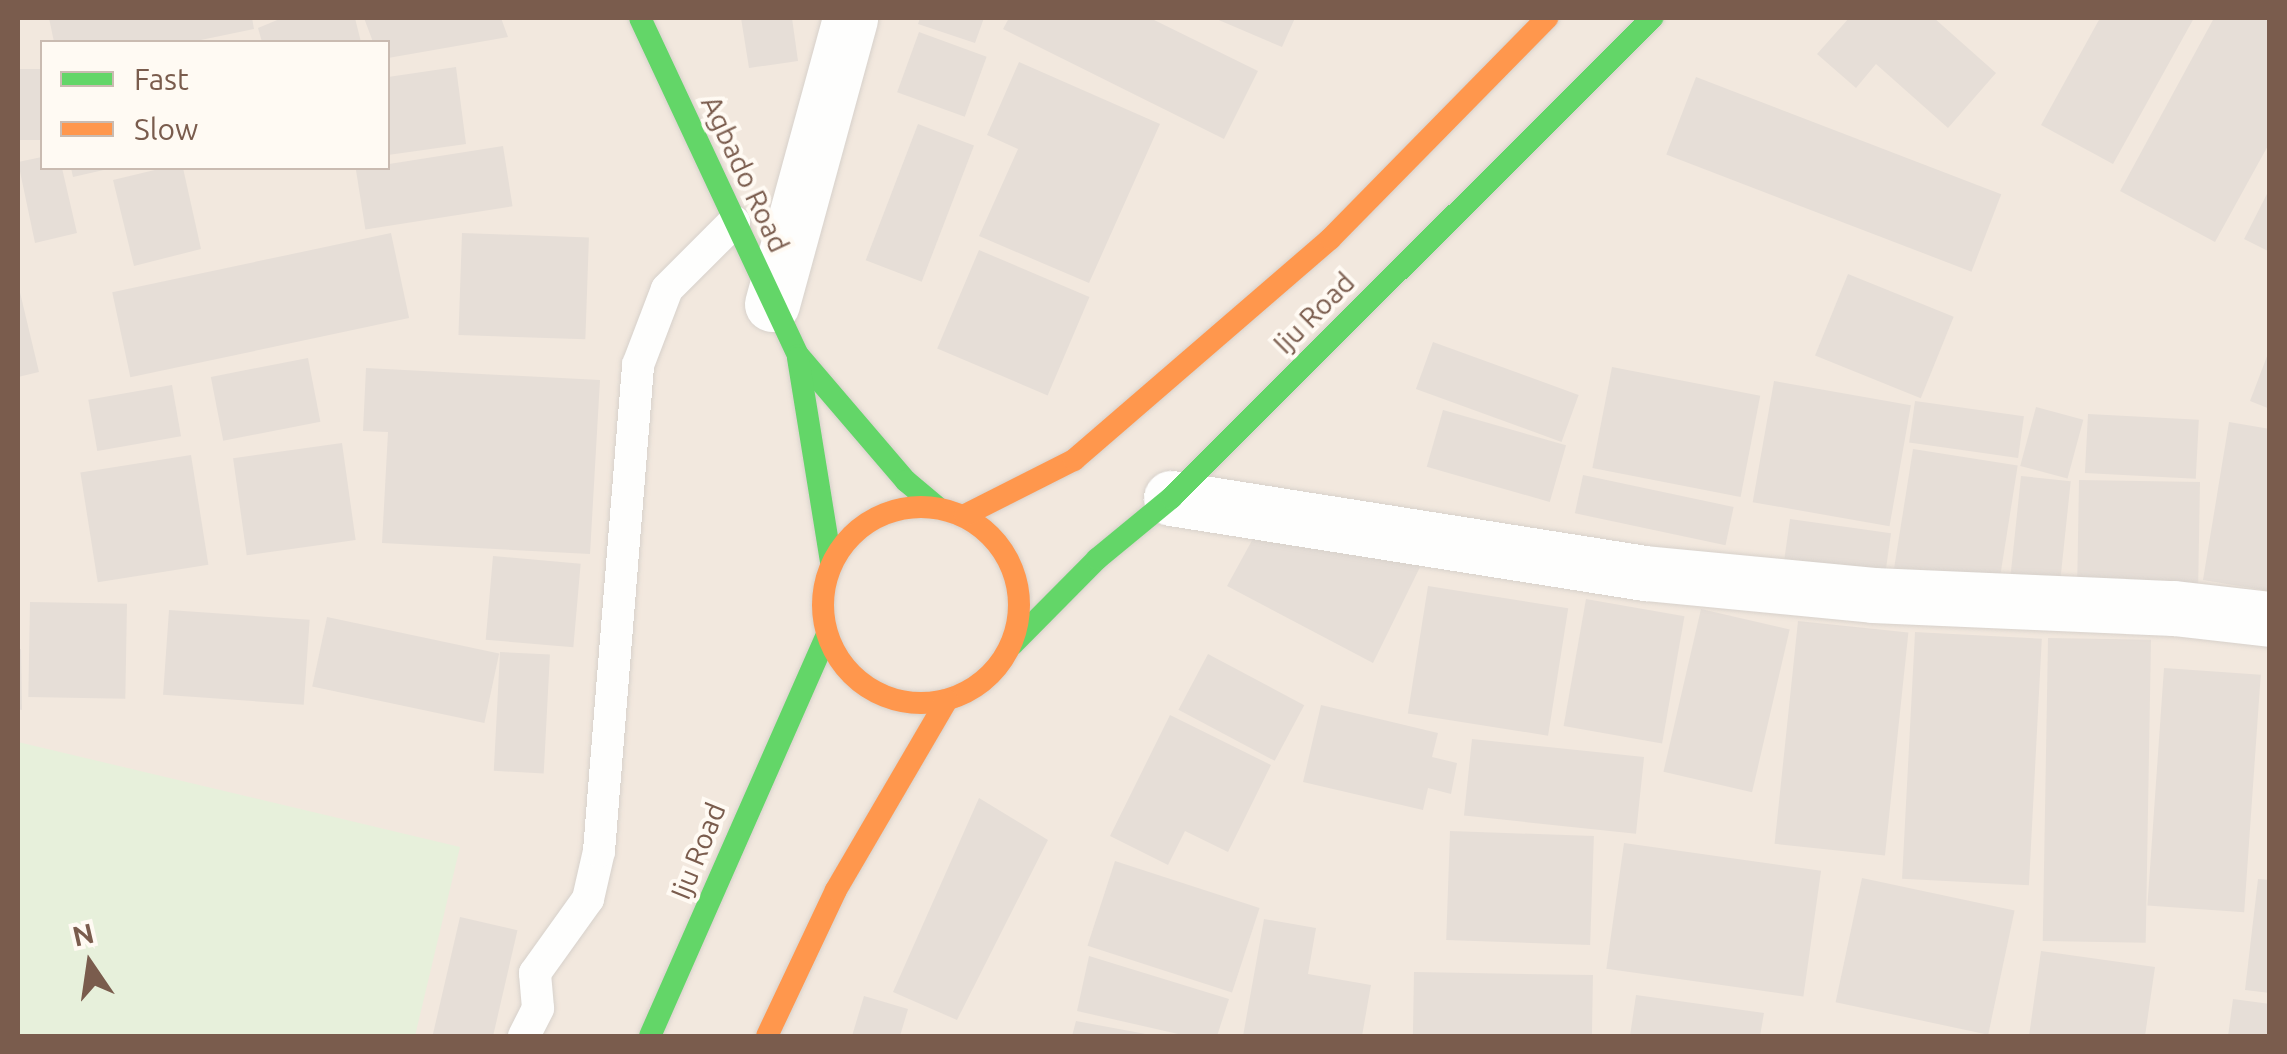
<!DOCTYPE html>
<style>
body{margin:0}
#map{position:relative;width:2287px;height:1054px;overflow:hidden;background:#f9f5f0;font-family:Ubuntu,sans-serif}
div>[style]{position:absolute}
.residential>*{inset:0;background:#f2e8de}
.green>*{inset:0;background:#e7f0db}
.building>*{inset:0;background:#e6ded7;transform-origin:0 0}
.roads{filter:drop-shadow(0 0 2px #d7d1cb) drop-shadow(0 0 2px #d7d1cb)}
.lane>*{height:32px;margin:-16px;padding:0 16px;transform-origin:16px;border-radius:16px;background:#fefefd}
.street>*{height:55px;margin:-27.5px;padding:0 27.5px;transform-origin:27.5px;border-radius:27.5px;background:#fefefd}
.fast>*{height:22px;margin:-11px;padding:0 11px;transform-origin:11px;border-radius:11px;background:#63d668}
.slow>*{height:22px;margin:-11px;padding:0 11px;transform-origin:11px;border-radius:11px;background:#ff974d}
.slow>.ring{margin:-11px;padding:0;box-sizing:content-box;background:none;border:22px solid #ff974d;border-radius:50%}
span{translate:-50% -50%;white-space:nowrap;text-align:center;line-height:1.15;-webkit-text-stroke:8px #fffaf3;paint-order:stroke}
.street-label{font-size:28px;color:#7a5c4d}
.frame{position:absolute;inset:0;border:20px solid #7a5c4d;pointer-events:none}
.legend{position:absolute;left:40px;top:40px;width:350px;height:130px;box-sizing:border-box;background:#fffaf3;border:2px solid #cabbb1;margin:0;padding:12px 18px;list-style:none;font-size:30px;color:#7a5c4d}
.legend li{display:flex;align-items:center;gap:20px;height:50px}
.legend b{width:50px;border:2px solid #cabbb1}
.north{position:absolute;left:40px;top:914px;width:100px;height:100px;-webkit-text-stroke:8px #fffaf3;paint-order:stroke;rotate:347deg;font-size:28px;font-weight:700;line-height:40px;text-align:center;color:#7a5c4d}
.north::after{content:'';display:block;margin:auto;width:35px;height:45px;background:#7a5c4d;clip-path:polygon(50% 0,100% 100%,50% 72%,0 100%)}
</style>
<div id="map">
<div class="residential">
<i style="clip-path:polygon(evenodd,18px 18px,2269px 18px,2269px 1036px,18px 1036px,18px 18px,42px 42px,388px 42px,388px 168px,42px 168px,42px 42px)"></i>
</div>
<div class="green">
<i style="clip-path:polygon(18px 742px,460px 847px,415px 1036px,18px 1036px)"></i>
</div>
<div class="building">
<i style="clip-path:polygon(49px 18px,252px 18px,254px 29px,191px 42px,54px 42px)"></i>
<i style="clip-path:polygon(282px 18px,355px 18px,361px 42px,262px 42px,258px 28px)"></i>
<i style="clip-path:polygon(364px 18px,501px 18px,508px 37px,388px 58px,388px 42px,373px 42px)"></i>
<i style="clip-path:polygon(741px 18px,792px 18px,798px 61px,749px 68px)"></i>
<i style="clip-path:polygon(920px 18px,984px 18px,975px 43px,918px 24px)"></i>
<i style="clip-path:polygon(1009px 18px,1150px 18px,1258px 71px,1224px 139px,1003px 29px)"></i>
<i style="clip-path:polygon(1214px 18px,1295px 18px,1282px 47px)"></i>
<i style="clip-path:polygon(1849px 18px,1934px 18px,1996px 73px,1948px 128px,1876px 64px,1856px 88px,1817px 54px)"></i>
<i style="clip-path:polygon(2100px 18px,2194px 18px,2113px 164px,2041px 125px)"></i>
<i style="clip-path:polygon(2214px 18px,2270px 19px,2270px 142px,2215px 242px,2120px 191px)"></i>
<i style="left:919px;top:32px;width:72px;height:64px;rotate:20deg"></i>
<i style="clip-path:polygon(1019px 62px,1160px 124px,1089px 283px,979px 236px,1018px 149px,987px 135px)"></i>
<i style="clip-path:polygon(456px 67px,466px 144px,388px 155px,388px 77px)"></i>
<i style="left:42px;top:69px;width:71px;height:25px;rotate:90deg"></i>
<i style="left:1696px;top:77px;width:327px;height:83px;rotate:21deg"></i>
<i style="left:918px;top:124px;width:60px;height:146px;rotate:21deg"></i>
<i style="left:503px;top:146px;width:61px;height:149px;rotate:81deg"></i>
<i style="clip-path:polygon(42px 157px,42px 168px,62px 168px,77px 233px,35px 243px,18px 162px)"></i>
<i style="clip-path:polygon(71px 168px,107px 168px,108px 169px,73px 177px)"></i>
<i style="clip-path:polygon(163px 168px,183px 168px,201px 249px,134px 266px,113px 180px)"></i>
<i style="clip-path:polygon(2270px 188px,2270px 252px,2244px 239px)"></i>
<i style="left:391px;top:233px;width:87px;height:285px;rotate:78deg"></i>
<i style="left:462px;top:233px;width:127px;height:102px;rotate:2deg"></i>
<i style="left:979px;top:250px;width:120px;height:107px;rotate:23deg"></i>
<i style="left:1848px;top:274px;width:114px;height:88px;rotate:22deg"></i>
<i style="clip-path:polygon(18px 284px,39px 372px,18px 377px)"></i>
<i style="left:1433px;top:342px;width:155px;height:50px;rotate:20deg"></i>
<i style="clip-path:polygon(2269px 351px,2270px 351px,2270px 409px,2250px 401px)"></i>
<i style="left:308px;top:358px;width:65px;height:99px;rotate:79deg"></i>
<i style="left:1612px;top:367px;width:151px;height:103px;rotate:11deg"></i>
<i style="clip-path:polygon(366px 368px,600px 380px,590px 554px,382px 543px,388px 432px,363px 431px)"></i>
<i style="left:1774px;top:381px;width:139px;height:123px;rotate:10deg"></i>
<i style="left:172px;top:385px;width:52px;height:85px;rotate:80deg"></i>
<i style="left:1915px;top:401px;width:110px;height:42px;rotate:8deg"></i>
<i style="left:2036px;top:407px;width:49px;height:61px;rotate:15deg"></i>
<i style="left:1443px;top:410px;width:128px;height:59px;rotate:16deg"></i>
<i style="left:2088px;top:414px;width:111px;height:59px;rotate:3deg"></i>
<i style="clip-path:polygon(2229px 422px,2270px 429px,2270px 591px,2203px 580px)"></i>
<i style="left:342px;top:443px;width:98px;height:110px;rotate:82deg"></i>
<i style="left:1913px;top:449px;width:106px;height:132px;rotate:9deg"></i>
<i style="left:191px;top:455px;width:111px;height:112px;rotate:81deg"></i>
<i style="left:1583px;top:475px;width:154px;height:39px;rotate:12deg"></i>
<i style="left:2021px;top:476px;width:50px;height:119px;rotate:6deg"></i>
<i style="left:2079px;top:480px;width:121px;height:111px;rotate:1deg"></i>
<i style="left:1790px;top:519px;width:102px;height:47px;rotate:8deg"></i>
<i style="clip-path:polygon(1261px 524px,1422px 563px,1373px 663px,1227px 586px)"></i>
<i style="left:493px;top:556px;width:88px;height:84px;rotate:5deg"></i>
<i style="left:1428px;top:586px;width:142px;height:129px;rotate:9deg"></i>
<i style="left:1586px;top:599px;width:100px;height:129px;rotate:10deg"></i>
<i style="left:30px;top:602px;width:97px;height:95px;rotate:1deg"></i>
<i style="left:1701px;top:609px;width:91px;height:167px;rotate:13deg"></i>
<i style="left:169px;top:610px;width:141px;height:85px;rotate:4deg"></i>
<i style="left:327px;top:617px;width:176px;height:71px;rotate:12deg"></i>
<i style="left:1798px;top:621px;width:111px;height:224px;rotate:6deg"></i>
<i style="left:1915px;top:632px;width:127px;height:247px;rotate:3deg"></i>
<i style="left:2048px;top:638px;width:103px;height:303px;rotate:1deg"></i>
<i style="clip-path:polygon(18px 649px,21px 649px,22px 710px,18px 709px)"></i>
<i style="left:500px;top:652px;width:50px;height:119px;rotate:3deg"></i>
<i style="left:1208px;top:654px;width:109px;height:63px;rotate:28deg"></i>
<i style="left:2164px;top:668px;width:97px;height:238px;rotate:4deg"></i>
<i style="clip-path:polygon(1321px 705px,1438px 733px,1432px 757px,1457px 763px,1451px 794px,1428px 788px,1423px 810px,1303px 782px)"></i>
<i style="clip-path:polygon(1170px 715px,1271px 765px,1228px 852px,1185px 831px,1168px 865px,1110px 836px)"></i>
<i style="left:1472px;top:739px;width:173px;height:77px;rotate:6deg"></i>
<i style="clip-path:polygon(979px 798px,1048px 840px,957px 1020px,893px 992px)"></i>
<i style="left:1450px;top:831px;width:144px;height:109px;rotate:2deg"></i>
<i style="left:1624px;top:843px;width:199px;height:127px;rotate:8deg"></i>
<i style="left:1115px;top:861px;width:152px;height:89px;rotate:18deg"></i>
<i style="left:1862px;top:878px;width:156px;height:127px;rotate:12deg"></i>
<i style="clip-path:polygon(2258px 879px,2270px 880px,2270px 993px,2245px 990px)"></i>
<i style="left:460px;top:917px;width:59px;height:122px;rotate:13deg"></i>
<i style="clip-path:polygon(1264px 919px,1316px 928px,1308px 974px,1371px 985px,1362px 1036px,1243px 1036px)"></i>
<i style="clip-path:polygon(2041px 951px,2155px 967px,2145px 1036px,2029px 1036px)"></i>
<i style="clip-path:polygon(1089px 956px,1229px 999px,1217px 1036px,1187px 1036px,1077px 1011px)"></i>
<i style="left:1414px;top:972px;width:179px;height:64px;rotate:1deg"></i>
<i style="clip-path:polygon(1636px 995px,1764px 1013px,1760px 1036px,1630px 1036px)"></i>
<i style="clip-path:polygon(864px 996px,908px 1009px,900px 1036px,852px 1036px)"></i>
<i style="clip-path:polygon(2233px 999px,2270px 1004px,2270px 1036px,2228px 1036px)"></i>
<i style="clip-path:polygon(1076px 1021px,1151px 1035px,1151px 1036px,1072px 1036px)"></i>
</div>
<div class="roads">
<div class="lane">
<i style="left:524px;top:1036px;width:31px;rotate:-63deg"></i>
<i style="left:538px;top:1008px;width:35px;rotate:-95deg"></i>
<i style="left:535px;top:973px;width:91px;rotate:-54.4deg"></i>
<i style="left:588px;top:899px;width:49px;rotate:-77.1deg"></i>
<i style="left:599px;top:851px;width:488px;rotate:-85.4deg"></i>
<i style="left:638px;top:365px;width:81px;rotate:-69.1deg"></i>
<i style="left:667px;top:289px;width:95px;rotate:-45deg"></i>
</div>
<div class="street">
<i style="left:772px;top:304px;width:296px;rotate:-74.7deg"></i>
<i style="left:1171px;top:498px;width:480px;rotate:9deg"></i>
<i style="left:1645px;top:573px;width:229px;rotate:5.5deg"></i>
<i style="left:1873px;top:595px;width:301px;rotate:2.5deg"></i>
<i style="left:2174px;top:608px;width:97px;rotate:6.5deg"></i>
</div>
<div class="fast">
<i style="left:640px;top:18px;width:372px;rotate:64.9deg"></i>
<i style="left:798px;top:355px;width:166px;rotate:49.4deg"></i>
<i style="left:906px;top:481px;width:40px;rotate:40deg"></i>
<i style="left:798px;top:358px;width:207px;rotate:80.8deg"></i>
<i style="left:1013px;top:644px;width:120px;rotate:-45.3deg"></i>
<i style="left:1097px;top:559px;width:96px;rotate:-39.5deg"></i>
<i style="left:1171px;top:498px;width:680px;rotate:-44.94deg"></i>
<i style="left:650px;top:1036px;width:438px;rotate:-66.2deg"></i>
</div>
<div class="slow">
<i class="ring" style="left:823px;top:507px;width:174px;height:174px"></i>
<i style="left:965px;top:515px;width:122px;rotate:-26.8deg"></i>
<i style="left:1074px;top:460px;width:338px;rotate:-40.8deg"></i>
<i style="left:1330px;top:239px;width:310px;rotate:-45.5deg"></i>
<i style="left:767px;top:1036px;width:161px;rotate:-64.7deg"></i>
<i style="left:836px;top:890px;width:220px;rotate:-59.7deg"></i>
</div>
</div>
<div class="street-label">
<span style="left:745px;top:174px;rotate:65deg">Agbado Road</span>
<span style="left:1314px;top:313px;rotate:-45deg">Iju Road</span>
<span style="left:698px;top:851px;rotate:-68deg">Iju Road</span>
</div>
<div class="frame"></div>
<ul class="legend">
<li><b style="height:12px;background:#63d668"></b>Fast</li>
<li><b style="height:12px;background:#ff974d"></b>Slow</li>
</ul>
<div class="north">N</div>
</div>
